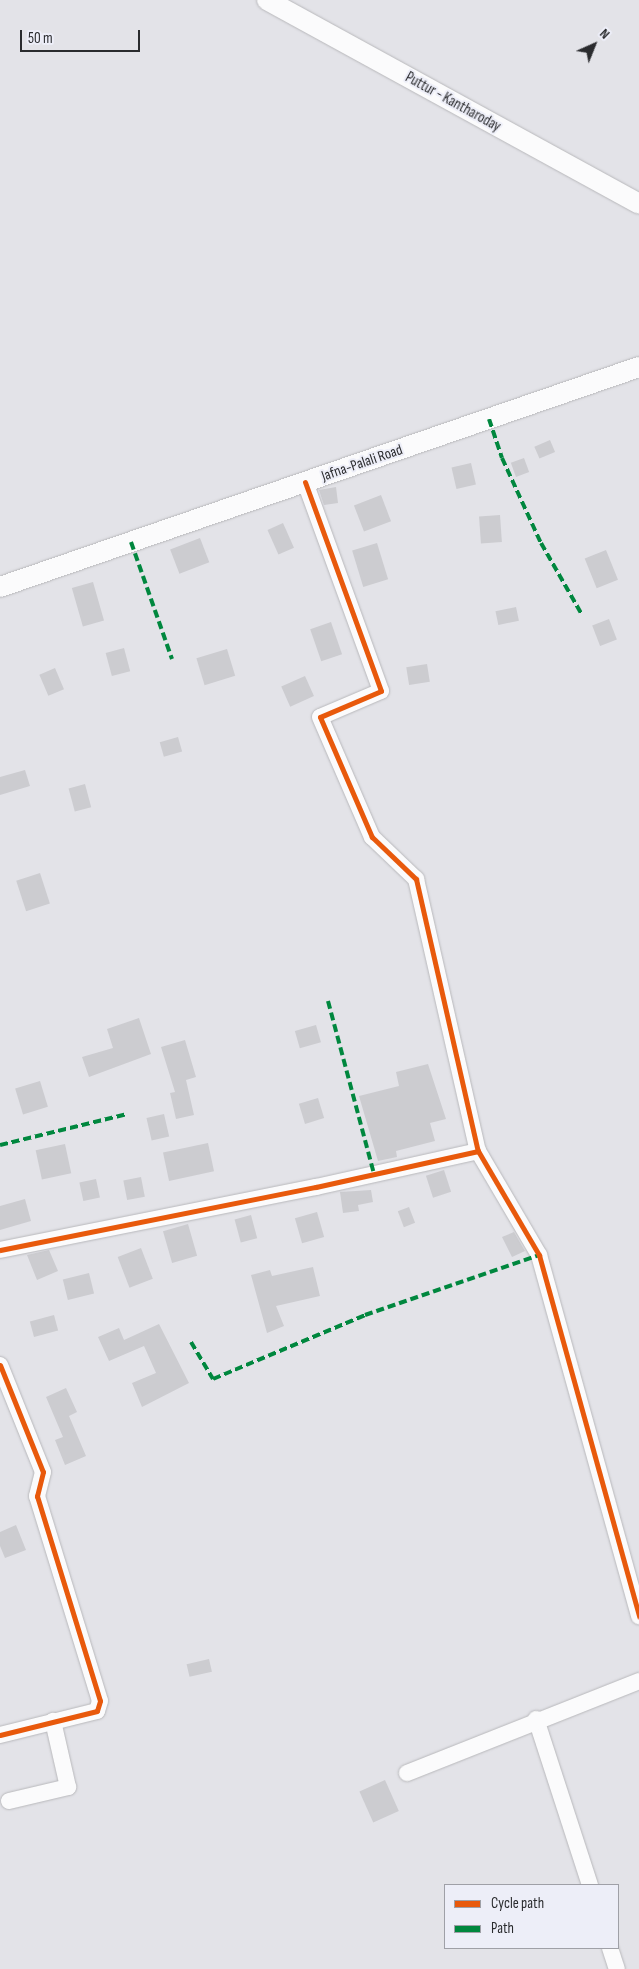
<!DOCTYPE html>
<style>
body{margin:0}
#map{position:relative;width:639px;height:1969px;overflow:hidden;background:#e3e3e8;font-family:"Sofia Sans Condensed",sans-serif}
div>[style]{position:absolute}
.building>*{inset:0;background:#ccccd0;transform-origin:0 0}
.roads{filter:drop-shadow(0 0 1px #b8b8bb) drop-shadow(0 0 1px #b8b8bb)}
.minor>*{height:16px;margin:-8px;padding:0 8px;transform-origin:8px;border-radius:8px;background:#fbfbfc}
.major>*{height:20px;margin:-10px;padding:0 10px;transform-origin:10px;border-radius:10px;background:#fbfbfc}
.quiet>*{height:4px;margin-top:-2px;transform-origin:0;background:repeating-linear-gradient(90deg,#00873e 0 8px,transparent 0 12px)}
.cycleway>*{height:5px;margin:-2.5px;padding:0 2.5px;transform-origin:2.5px;border-radius:2.5px;background:#e8590c}
span{translate:-50% -50%;white-space:nowrap;text-align:center;line-height:1.15;-webkit-text-stroke:4px #edeef8;paint-order:stroke}
.street-label{font-size:15px;color:#2a2b2e}
.legend{position:absolute;left:444px;top:1884px;width:175px;height:65px;box-sizing:border-box;background:#edeef8;border:1px solid #9fa0a7;margin:0;padding:6px 9px;list-style:none;font-size:15px;color:#2a2b2e}
.legend li{display:flex;align-items:center;gap:10px;height:25px}
.legend b{width:25px;border:1px solid #9fa0a7}
.north{position:absolute;left:569px;top:20px;width:50px;height:50px;-webkit-text-stroke:4px #edeef8;paint-order:stroke;rotate:44deg;font-size:14px;font-weight:700;line-height:20px;text-align:center;color:#2a2b2e}
.north::after{content:'';display:block;margin:auto;width:18px;height:22px;background:#2a2b2e;clip-path:polygon(50% 0,100% 100%,50% 72%,0 100%)}
.scale{position:absolute;left:20px;top:30px;width:120px;height:22px;box-sizing:border-box;border:2px solid #2a2b2e;border-top:0;padding-left:6px;font-size:15px;line-height:18px;white-space:nowrap;color:#2a2b2e;-webkit-text-stroke:4px #edeef8;paint-order:stroke}
</style>
<div id="map">
<div class="building">
<i style="left:550px;top:440px;width:13px;height:17px;rotate:67deg"></i>
<i style="left:524px;top:458px;width:15px;height:14px;rotate:70deg"></i>
<i style="left:471px;top:463px;width:22px;height:20px;rotate:77deg"></i>
<i style="clip-path:polygon(336px 487px,338px 503px,324px 505px,319px 490px)"></i>
<i style="left:381px;top:495px;width:28px;height:29px;rotate:69deg"></i>
<i style="left:500px;top:515px;width:27px;height:21px;rotate:86deg"></i>
<i style="left:283px;top:523px;width:27px;height:17px;rotate:66deg"></i>
<i style="left:200px;top:538px;width:26px;height:32px;rotate:69deg"></i>
<i style="left:377px;top:543px;width:38px;height:26px;rotate:73deg"></i>
<i style="left:606px;top:550px;width:32px;height:23px;rotate:68deg"></i>
<i style="left:93px;top:582px;width:40px;height:22px;rotate:74deg"></i>
<i style="left:516px;top:607px;width:14px;height:21px;rotate:78deg"></i>
<i style="left:609px;top:619px;width:22px;height:18px;rotate:69deg"></i>
<i style="left:331px;top:622px;width:34px;height:22px;rotate:71deg"></i>
<i style="left:124px;top:648px;width:24px;height:19px;rotate:75deg"></i>
<i style="left:227px;top:649px;width:28px;height:32px;rotate:73deg"></i>
<i style="left:427px;top:664px;width:18px;height:21px;rotate:81deg"></i>
<i style="left:55px;top:668px;width:23px;height:17px;rotate:67deg"></i>
<i style="left:305px;top:676px;width:22px;height:26px;rotate:66deg"></i>
<i style="left:178px;top:737px;width:15px;height:19px;rotate:74deg"></i>
<i style="clip-path:polygon(25px 770px,30px 786px,0 795px,0 777px)"></i>
<i style="left:85px;top:784px;width:24px;height:17px;rotate:75deg"></i>
<i style="left:40px;top:873px;width:32px;height:25px;rotate:72deg"></i>
<i style="clip-path:polygon(139px 1018px,151px 1054px,89px 1077px,82px 1057px,113px 1048px,107px 1029px)"></i>
<i style="left:316px;top:1025px;width:18px;height:22px;rotate:74deg"></i>
<i style="clip-path:polygon(185px 1040px,196px 1077px,186px 1080px,194px 1115px,176px 1119px,170px 1093px,175px 1092px,161px 1047px)"></i>
<i style="clip-path:polygon(428px 1064px,446px 1119px,430px 1123px,435px 1141px,396px 1151px,397px 1157px,378px 1161px,359px 1096px,399px 1086px,396px 1072px)"></i>
<i style="left:40px;top:1081px;width:27px;height:26px;rotate:73deg"></i>
<i style="left:318px;top:1098px;width:21px;height:20px;rotate:73deg"></i>
<i style="left:164px;top:1114px;width:23px;height:18px;rotate:77deg"></i>
<i style="left:208px;top:1143px;width:29px;height:46px;rotate:78deg"></i>
<i style="left:65px;top:1144px;width:30px;height:30px;rotate:78deg"></i>
<i style="left:444px;top:1170px;width:23px;height:19px;rotate:72deg"></i>
<i style="left:141px;top:1177px;width:20px;height:18px;rotate:79deg"></i>
<i style="left:96px;top:1179px;width:19px;height:17px;rotate:78deg"></i>
<i style="clip-path:polygon(371px 1190px,373px 1202px,358px 1205px,359px 1211px,343px 1213px,340px 1192px)"></i>
<i style="clip-path:polygon(25px 1199px,31px 1221px,0 1230px,0 1206px)"></i>
<i style="left:409px;top:1207px;width:17px;height:12px;rotate:69deg"></i>
<i style="left:317px;top:1212px;width:26px;height:23px;rotate:74deg"></i>
<i style="left:251px;top:1215px;width:24px;height:17px;rotate:75deg"></i>
<i style="left:188px;top:1224px;width:33px;height:26px;rotate:74deg"></i>
<i style="clip-path:polygon(514px 1232px,525px 1251px,512px 1257px,502px 1237px)"></i>
<i style="left:141px;top:1248px;width:33px;height:25px;rotate:69deg"></i>
<i style="clip-path:polygon(49px 1250px,58px 1271px,37px 1280px,27px 1255px)"></i>
<i style="clip-path:polygon(313px 1267px,320px 1296px,276px 1306px,284px 1326px,267px 1333px,251px 1275px,270px 1270px,272px 1276px)"></i>
<i style="left:89px;top:1273px;width:21px;height:27px;rotate:76deg"></i>
<i style="left:54px;top:1315px;width:16px;height:25px;rotate:75deg"></i>
<i style="clip-path:polygon(159px 1324px,189px 1383px,142px 1407px,132px 1383px,156px 1373px,144px 1346px,109px 1361px,98px 1337px,119px 1328px,124px 1340px)"></i>
<i style="clip-path:polygon(66px 1388px,77px 1412px,69px 1416px,86px 1456px,65px 1465px,55px 1440px,63px 1437px,46px 1397px)"></i>
<i style="clip-path:polygon(16px 1525px,26px 1550px,5px 1558px,0 1546px,0 1532px)"></i>
<i style="left:209px;top:1659px;width:13px;height:23px;rotate:77deg"></i>
<i style="left:385px;top:1780px;width:34px;height:28px;rotate:66deg"></i>
</div>
<div class="roads">
<div class="minor">
<i style="left:305px;top:482px;width:222px;rotate:70deg"></i>
<i style="left:381px;top:691px;width:66px;rotate:156.9deg"></i>
<i style="left:320px;top:717px;width:131px;rotate:66.6deg"></i>
<i style="left:372px;top:837px;width:61px;rotate:43.7deg"></i>
<i style="left:416px;top:879px;width:279px;rotate:77.2deg"></i>
<i style="left:478px;top:1151px;width:121px;rotate:59.6deg"></i>
<i style="left:539px;top:1255px;width:375px;rotate:74.5deg"></i>
<i style="left:0;top:1250px;width:322px;rotate:-11.3deg"></i>
<i style="left:316px;top:1187px;width:166px;rotate:-12.5deg"></i>
<i style="left:0;top:1365px;width:115px;rotate:68.1deg"></i>
<i style="left:43px;top:1472px;width:25px;rotate:104deg"></i>
<i style="left:37px;top:1496px;width:214px;rotate:72.9deg"></i>
<i style="left:100px;top:1701px;width:10px;rotate:107deg"></i>
<i style="left:97px;top:1711px;width:100px;rotate:166.1deg"></i>
<i style="left:536px;top:1719px;width:175px;rotate:72deg"></i>
<i style="left:407px;top:1773px;width:250px;rotate:-21.6deg"></i>
<i style="left:9px;top:1801px;width:61px;rotate:-13.3deg"></i>
<i style="left:68px;top:1787px;width:68px;rotate:-102.8deg"></i>
<i style="left:610px;top:1948px;width:22px;rotate:72deg"></i>
</div>
<div class="major">
<i style="left:267px;top:0;width:424px;rotate:28.7deg"></i>
<i style="left:0;top:587px;width:676px;rotate:-19deg"></i>
</div>
</div>
<div class="quiet">
<i style="left:489px;top:419px;width:41px;rotate:71.6deg"></i>
<i style="left:502px;top:458px;width:94px;rotate:65.4deg"></i>
<i style="left:541px;top:543px;width:83px;rotate:60.3deg"></i>
<i style="left:131px;top:542px;width:124px;rotate:70.7deg"></i>
<i style="left:328px;top:1001px;width:179px;rotate:75.1deg"></i>
<i style="left:0;top:1145px;width:131px;rotate:-13.7deg"></i>
<i style="left:191px;top:1342px;width:43px;rotate:59.3deg"></i>
<i style="left:213px;top:1379px;width:165px;rotate:-22.8deg"></i>
<i style="left:365px;top:1315px;width:184px;rotate:-19deg"></i>
</div>
<div class="cycleway">
<i style="left:305px;top:482px;width:222px;rotate:70deg"></i>
<i style="left:381px;top:691px;width:66px;rotate:156.9deg"></i>
<i style="left:320px;top:717px;width:131px;rotate:66.6deg"></i>
<i style="left:372px;top:837px;width:61px;rotate:43.7deg"></i>
<i style="left:416px;top:879px;width:279px;rotate:77.2deg"></i>
<i style="left:478px;top:1151px;width:121px;rotate:59.6deg"></i>
<i style="left:539px;top:1255px;width:375px;rotate:74.5deg"></i>
<i style="left:0;top:1250px;width:322px;rotate:-11.3deg"></i>
<i style="left:316px;top:1187px;width:166px;rotate:-12.5deg"></i>
<i style="left:0;top:1365px;width:115px;rotate:68.1deg"></i>
<i style="left:43px;top:1472px;width:25px;rotate:104deg"></i>
<i style="left:37px;top:1496px;width:214px;rotate:72.9deg"></i>
<i style="left:100px;top:1701px;width:10px;rotate:107deg"></i>
<i style="left:97px;top:1711px;width:100px;rotate:166.1deg"></i>
</div>
<div class="street-label">
<span style="left:453px;top:102px;rotate:29deg">Puttur - Kantharoday</span>
<span style="left:362px;top:463px;rotate:-19deg">Jafna-Palali Road</span>
</div>
<ul class="legend">
<li><b style="height:6px;background:#e8590c"></b>Cycle path</li>
<li><b style="height:6px;background:#00873e"></b>Path</li>
</ul>
<div class="north">N</div>
<div class="scale">50 m</div>
</div>
